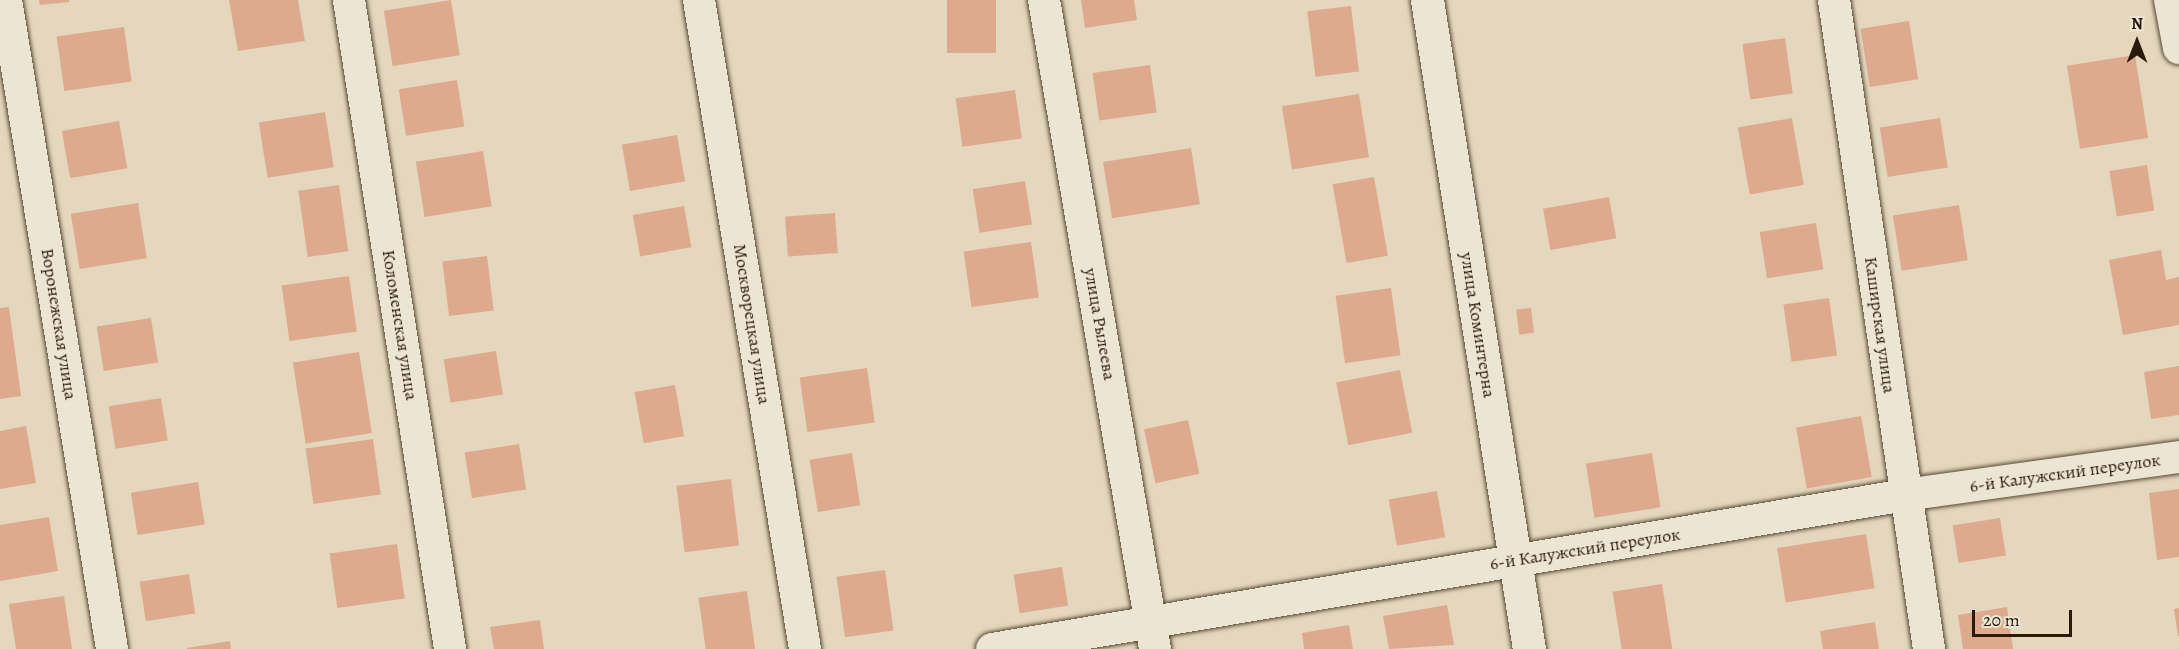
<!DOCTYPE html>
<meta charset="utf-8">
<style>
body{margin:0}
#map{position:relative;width:2179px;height:649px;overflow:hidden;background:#e4d7bd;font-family:Alegreya,serif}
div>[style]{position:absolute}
.building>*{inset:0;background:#deaa8e;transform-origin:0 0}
.roads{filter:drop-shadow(0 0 2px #584934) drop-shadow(0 0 2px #584934)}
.street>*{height:32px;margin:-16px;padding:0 16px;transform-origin:16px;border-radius:16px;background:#ede5d4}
.secondary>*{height:33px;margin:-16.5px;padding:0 16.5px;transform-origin:16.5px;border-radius:16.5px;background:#ede5d4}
span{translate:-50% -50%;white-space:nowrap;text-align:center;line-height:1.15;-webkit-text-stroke:4.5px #ede5d4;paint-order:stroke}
.street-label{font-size:18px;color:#2a1a07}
.north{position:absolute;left:2107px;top:12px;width:60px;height:60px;-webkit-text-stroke:4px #ede5d4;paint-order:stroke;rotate:0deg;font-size:16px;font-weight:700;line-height:24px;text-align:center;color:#2a1a07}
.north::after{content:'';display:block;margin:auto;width:21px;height:27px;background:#2a1a07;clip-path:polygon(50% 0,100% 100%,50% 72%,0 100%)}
.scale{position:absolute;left:1972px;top:610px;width:100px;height:27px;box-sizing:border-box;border:3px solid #2a1a07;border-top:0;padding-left:8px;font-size:18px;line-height:21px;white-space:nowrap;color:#2a1a07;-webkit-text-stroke:4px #ede5d4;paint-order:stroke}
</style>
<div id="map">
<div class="building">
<i style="clip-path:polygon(39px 0,69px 0,69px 2px,40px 5px)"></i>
<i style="clip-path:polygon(229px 0,298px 0,305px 41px,238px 51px)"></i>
<i style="left:451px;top:0;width:56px;height:68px;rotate:81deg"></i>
<i style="left:947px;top:0;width:49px;height:53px"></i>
<i style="clip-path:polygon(1081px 0,1134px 0,1137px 20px,1085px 28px)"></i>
<i style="left:1351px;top:6px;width:66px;height:44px;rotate:83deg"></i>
<i style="left:1909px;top:21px;width:59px;height:49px;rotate:81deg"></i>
<i style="left:124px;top:27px;width:55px;height:68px;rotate:82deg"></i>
<i style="left:1785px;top:38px;width:56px;height:43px;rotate:82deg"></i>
<i style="left:2135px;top:55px;width:84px;height:69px;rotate:81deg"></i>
<i style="left:1150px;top:65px;width:48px;height:58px;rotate:82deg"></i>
<i style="left:457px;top:80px;width:47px;height:59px;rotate:81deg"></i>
<i style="left:1015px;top:90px;width:49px;height:60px;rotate:82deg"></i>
<i style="left:1359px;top:94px;width:64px;height:78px;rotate:81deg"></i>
<i style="left:325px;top:112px;width:56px;height:67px;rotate:81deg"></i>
<i style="left:1792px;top:118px;width:68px;height:55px;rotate:80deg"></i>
<i style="left:1940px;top:118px;width:50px;height:61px;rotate:81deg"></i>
<i style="left:119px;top:121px;width:48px;height:58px;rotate:80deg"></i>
<i style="left:677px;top:135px;width:47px;height:56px;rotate:80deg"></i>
<i style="left:1191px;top:148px;width:57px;height:89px;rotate:81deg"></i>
<i style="left:483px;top:151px;width:56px;height:68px;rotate:81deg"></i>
<i style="left:2147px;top:165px;width:46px;height:38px;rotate:81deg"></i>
<i style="left:1374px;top:177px;width:80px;height:42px;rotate:80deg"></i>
<i style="left:1025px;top:181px;width:44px;height:53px;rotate:81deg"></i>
<i style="left:339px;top:185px;width:67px;height:41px;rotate:82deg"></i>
<i style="left:1609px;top:197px;width:42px;height:67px;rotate:80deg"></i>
<i style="left:138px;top:203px;width:56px;height:68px;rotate:81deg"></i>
<i style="left:1959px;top:205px;width:56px;height:67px;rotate:81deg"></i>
<i style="left:684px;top:206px;width:42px;height:52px;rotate:80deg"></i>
<i style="left:835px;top:213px;width:40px;height:50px;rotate:86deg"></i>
<i style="left:1816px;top:223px;width:47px;height:57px;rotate:81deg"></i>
<i style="left:1031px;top:242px;width:56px;height:68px;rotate:82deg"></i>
<i style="clip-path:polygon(2161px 250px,2166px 280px,2179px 277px,2179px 325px,2123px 335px,2109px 260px)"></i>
<i style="left:487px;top:256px;width:55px;height:45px;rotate:83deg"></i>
<i style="left:349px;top:276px;width:56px;height:68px;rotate:82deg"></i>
<i style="left:1391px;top:288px;width:68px;height:56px;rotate:82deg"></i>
<i style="left:1829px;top:298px;width:58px;height:46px;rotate:82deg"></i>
<i style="clip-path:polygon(9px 307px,21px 396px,0 399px,0 308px)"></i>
<i style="left:1531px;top:308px;width:25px;height:15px;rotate:83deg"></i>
<i style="left:151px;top:318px;width:45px;height:55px;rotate:81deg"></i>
<i style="left:496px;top:351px;width:44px;height:53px;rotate:81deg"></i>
<i style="left:359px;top:352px;width:82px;height:67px;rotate:81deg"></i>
<i style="clip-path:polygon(2179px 366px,2179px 415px,2151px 419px,2144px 372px)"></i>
<i style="left:867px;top:368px;width:55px;height:68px;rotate:82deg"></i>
<i style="left:1400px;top:370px;width:64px;height:65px;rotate:79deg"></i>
<i style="left:675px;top:385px;width:52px;height:41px;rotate:80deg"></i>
<i style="left:161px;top:398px;width:43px;height:53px;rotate:81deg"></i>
<i style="left:1861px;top:416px;width:62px;height:66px;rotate:80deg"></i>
<i style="left:1188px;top:420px;width:55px;height:45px;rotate:78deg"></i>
<i style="clip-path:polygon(26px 426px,36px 483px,0 489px,0 431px)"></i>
<i style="left:373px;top:439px;width:56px;height:68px;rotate:82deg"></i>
<i style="left:519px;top:444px;width:46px;height:55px;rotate:81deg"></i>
<i style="left:852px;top:453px;width:53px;height:43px;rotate:81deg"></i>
<i style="left:1652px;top:453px;width:55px;height:67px;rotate:81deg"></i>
<i style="left:731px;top:479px;width:67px;height:55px;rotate:83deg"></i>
<i style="left:198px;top:482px;width:43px;height:68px;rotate:81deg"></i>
<i style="clip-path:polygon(2179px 489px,2179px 557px,2157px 560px,2149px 493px)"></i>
<i style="left:1437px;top:491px;width:47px;height:49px;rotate:80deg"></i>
<i style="clip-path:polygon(49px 517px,58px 571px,0 581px,0 525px)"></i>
<i style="left:2000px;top:518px;width:38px;height:48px;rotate:81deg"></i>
<i style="left:1866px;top:534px;width:55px;height:90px;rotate:81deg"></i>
<i style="left:397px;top:544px;width:55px;height:68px;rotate:82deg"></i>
<i style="left:1062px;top:567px;width:39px;height:49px;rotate:81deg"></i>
<i style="left:885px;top:570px;width:61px;height:49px;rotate:82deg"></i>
<i style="left:189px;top:574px;width:40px;height:50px;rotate:81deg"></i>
<i style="left:1662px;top:584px;width:66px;height:50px;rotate:81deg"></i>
<i style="left:747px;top:591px;width:59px;height:49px;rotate:82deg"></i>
<i style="clip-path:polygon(64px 596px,72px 649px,16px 649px,9px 604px)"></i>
<i style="clip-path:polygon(1447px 605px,1454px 645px,1389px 649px,1383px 616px)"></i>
<i style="clip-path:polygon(2007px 607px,2013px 649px,1963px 649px,1958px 615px)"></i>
<i style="clip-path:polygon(2179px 608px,2179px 636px,2178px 636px,2174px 609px)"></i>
<i style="clip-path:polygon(540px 620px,544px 649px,494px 649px,490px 627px)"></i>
<i style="clip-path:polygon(1875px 622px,1879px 649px,1823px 649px,1820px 631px)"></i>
<i style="clip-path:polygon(1349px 625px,1353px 649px,1304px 649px,1302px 633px)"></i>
<i style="clip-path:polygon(230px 641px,231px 649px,187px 649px,187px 648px)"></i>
</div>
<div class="roads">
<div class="street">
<i style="left:6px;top:0;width:658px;rotate:80.72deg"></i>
<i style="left:349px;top:0;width:657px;rotate:81.15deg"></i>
<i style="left:699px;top:0;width:658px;rotate:80.72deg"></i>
<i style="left:1044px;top:0;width:658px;rotate:80.29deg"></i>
<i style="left:1834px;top:0;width:656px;rotate:81.67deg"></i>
<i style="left:2170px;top:0;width:49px;rotate:79.4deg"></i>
<i style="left:992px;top:649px;width:926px;rotate:-9.57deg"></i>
<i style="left:1905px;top:495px;width:277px;rotate:-7.9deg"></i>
</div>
<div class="secondary">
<i style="left:1427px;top:0;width:657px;rotate:81.07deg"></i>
</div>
</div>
<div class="street-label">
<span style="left:59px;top:324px;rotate:81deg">Воронежская улица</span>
<span style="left:752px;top:324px;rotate:81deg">Москворецкая улица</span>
<span style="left:1100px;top:324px;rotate:80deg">улица Рылеева</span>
<span style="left:400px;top:325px;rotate:81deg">Коломенская улица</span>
<span style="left:1478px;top:325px;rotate:81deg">улица Коминтерна</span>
<span style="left:1880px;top:325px;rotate:82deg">Каширская улица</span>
<span style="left:2065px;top:473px;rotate:-8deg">6-й Калужский переулок</span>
<span style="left:1585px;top:549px;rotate:-9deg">6-й Калужский переулок</span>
</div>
<div class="north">N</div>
<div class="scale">20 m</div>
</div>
